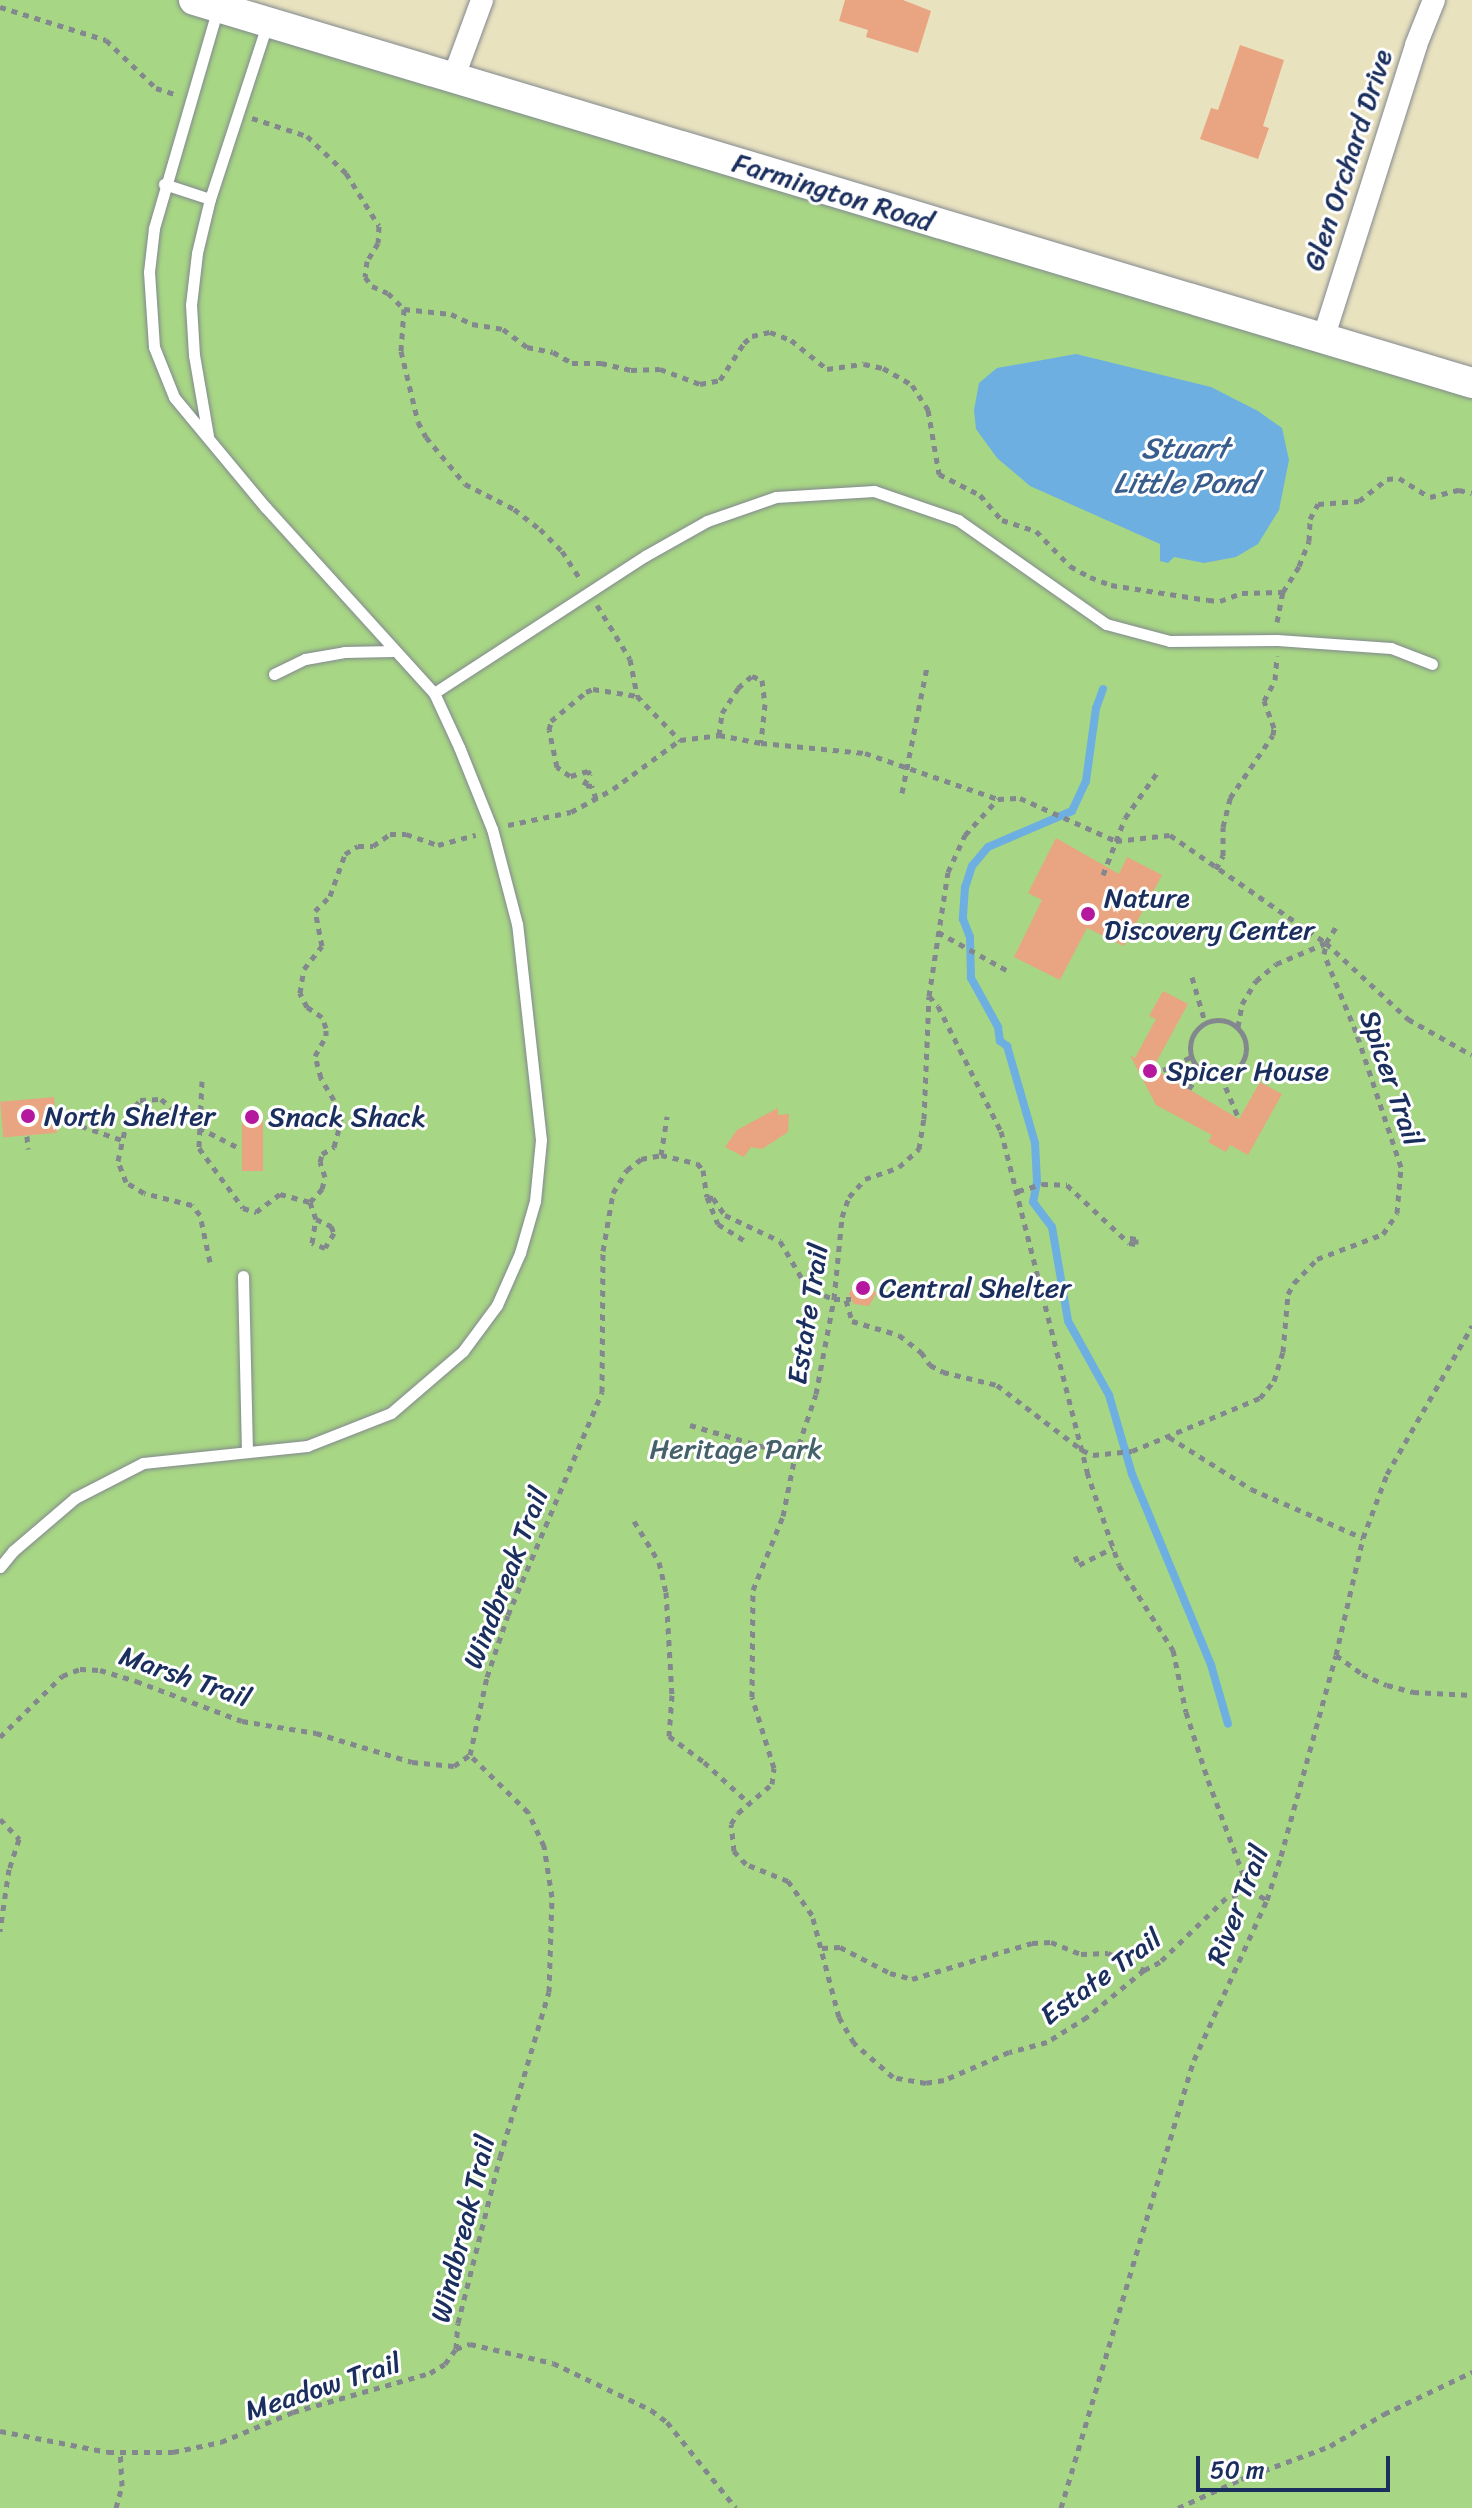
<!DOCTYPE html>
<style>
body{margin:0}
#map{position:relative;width:1472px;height:2508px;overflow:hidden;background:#e9e2bf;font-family:Sriracha,sans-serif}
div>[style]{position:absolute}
.green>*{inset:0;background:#a7d684}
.water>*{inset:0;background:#6eafe2}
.stream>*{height:8px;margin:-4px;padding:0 4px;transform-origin:4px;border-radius:4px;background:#6eafe2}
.building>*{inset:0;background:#e9a582;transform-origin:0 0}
.path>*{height:5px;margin-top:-2.5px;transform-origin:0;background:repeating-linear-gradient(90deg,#82888e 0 6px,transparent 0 12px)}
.path>.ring{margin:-2.5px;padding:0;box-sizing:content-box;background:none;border:5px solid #82888e;border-radius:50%}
.roads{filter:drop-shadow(0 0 2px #82888e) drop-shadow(0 0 2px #82888e)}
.lane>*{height:11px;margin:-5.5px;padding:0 5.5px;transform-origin:5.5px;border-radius:5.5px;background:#fff}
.street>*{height:22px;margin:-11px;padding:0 11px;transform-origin:11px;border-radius:11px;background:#fff}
.secondary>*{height:30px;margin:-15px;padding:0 15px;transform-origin:15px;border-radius:15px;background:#fff}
.dots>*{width:22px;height:22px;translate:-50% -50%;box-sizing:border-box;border:4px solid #fff;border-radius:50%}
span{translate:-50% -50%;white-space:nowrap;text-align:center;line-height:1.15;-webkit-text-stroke:6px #fff;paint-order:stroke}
.street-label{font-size:28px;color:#1b2f5e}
.poi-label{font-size:28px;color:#1b2f5e}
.left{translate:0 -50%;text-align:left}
.park-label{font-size:28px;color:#456169}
.water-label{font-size:30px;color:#385c8c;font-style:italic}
.scale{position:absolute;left:1196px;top:2456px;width:194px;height:36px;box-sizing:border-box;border:4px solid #1b2f5e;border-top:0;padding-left:10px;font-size:24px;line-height:28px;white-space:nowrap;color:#1b2f5e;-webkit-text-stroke:6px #fff;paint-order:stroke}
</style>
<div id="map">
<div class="green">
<i style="clip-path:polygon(0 0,181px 0,1472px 390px,1472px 2508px,0 2508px)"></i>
</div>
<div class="water">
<i style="clip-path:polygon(1076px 354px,1211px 387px,1258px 411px,1282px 428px,1289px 460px,1279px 510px,1258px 544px,1236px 557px,1204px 563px,1174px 557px,1168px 563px,1160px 561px,1160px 544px,1030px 486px,997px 458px,976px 429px,974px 410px,979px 383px,997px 368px)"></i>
</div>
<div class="stream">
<i style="left:1103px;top:689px;width:20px;rotate:110deg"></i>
<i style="left:1096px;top:708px;width:74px;rotate:97.8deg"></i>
<i style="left:1086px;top:781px;width:33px;rotate:115deg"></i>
<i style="left:1072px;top:811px;width:91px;rotate:156.8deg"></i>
<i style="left:988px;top:847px;width:25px;rotate:130deg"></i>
<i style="left:972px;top:866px;width:22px;rotate:108deg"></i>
<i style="left:965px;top:887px;width:32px;rotate:94deg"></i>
<i style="left:963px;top:919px;width:19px;rotate:69deg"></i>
<i style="left:970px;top:937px;width:41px;rotate:88.6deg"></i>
<i style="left:971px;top:978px;width:56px;rotate:61.1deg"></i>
<i style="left:998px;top:1027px;width:14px;rotate:82deg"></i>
<i style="left:1000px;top:1041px;width:9px;rotate:36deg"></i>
<i style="left:1007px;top:1046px;width:101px;rotate:73.9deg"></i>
<i style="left:1035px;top:1143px;width:39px;rotate:87deg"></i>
<i style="left:1037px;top:1182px;width:20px;rotate:101deg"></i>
<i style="left:1033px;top:1202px;width:31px;rotate:53deg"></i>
<i style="left:1052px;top:1227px;width:95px;rotate:80.3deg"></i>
<i style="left:1068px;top:1321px;width:85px;rotate:61deg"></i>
<i style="left:1109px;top:1395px;width:82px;rotate:73.8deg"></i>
<i style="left:1132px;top:1474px;width:207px;rotate:67.5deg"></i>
<i style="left:1211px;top:1665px;width:61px;rotate:73.9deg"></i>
</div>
<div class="building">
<i style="clip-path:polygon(845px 0,903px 0,931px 11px,918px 53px,866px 37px,868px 30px,839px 21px)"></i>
<i style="clip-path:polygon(1240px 45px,1284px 60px,1263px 126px,1269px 128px,1258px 159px,1200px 139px,1211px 108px,1218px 110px)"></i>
<i style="clip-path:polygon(1056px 838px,1119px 874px,1127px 857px,1162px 875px,1124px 946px,1087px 928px,1060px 980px,1014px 957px,1042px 900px,1028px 893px)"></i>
<i style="clip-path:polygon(1163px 991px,1188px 1004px,1153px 1068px,1239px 1119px,1260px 1082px,1282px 1094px,1248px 1155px,1230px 1145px,1226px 1152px,1208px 1142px,1212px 1135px,1156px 1105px,1130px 1055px,1135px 1058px,1156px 1019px,1149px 1016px)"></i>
<i style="left:54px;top:1097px;width:36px;height:54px;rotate:85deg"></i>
<i style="clip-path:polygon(778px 1108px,778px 1115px,789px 1114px,788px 1132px,762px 1149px,751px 1147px,744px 1157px,725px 1147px,737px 1130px)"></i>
<i style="left:242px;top:1112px;width:21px;height:59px"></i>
<i style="clip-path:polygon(856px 1282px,870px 1282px,876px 1294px,869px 1306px,854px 1304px,849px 1294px)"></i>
</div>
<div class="path">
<i style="left:0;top:7px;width:111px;rotate:17.3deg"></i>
<i style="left:106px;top:40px;width:69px;rotate:43.8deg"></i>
<i style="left:156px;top:88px;width:22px;rotate:18deg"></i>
<i style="left:252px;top:118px;width:58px;rotate:18.1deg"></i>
<i style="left:307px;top:136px;width:54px;rotate:43.5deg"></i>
<i style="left:346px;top:173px;width:62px;rotate:58.1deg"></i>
<i style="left:379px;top:226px;width:17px;rotate:93deg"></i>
<i style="left:378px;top:243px;width:21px;rotate:121deg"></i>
<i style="left:367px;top:261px;width:16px;rotate:97deg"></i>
<i style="left:365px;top:277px;width:11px;rotate:52deg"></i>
<i style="left:372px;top:286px;width:17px;rotate:24deg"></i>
<i style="left:388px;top:293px;width:23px;rotate:45deg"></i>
<i style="left:404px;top:309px;width:47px;rotate:6.1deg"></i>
<i style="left:451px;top:314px;width:23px;rotate:25deg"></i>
<i style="left:472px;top:324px;width:31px;rotate:9deg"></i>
<i style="left:503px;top:329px;width:30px;rotate:37deg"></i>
<i style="left:527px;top:347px;width:26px;rotate:11deg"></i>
<i style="left:553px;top:352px;width:22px;rotate:30deg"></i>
<i style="left:572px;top:363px;width:29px"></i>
<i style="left:601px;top:363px;width:31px;rotate:13deg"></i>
<i style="left:631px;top:370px;width:29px;rotate:-2deg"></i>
<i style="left:660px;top:369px;width:43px;rotate:20.6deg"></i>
<i style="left:700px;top:384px;width:20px;rotate:-11deg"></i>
<i style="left:720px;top:380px;width:44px;rotate:-57deg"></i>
<i style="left:744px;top:343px;width:11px;rotate:-41deg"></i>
<i style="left:752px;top:336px;width:18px;rotate:-13deg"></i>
<i style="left:770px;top:332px;width:22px;rotate:21deg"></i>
<i style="left:791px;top:340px;width:46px;rotate:38.9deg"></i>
<i style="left:827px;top:369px;width:37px;rotate:-8deg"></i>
<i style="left:864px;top:364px;width:19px;rotate:12deg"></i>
<i style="left:883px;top:368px;width:34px;rotate:30deg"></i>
<i style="left:912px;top:385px;width:30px;rotate:57deg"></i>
<i style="left:928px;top:410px;width:65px;rotate:80.2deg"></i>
<i style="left:939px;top:474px;width:46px;rotate:27.1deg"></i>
<i style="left:980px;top:495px;width:33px;rotate:49deg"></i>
<i style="left:1002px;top:520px;width:36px;rotate:18deg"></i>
<i style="left:1036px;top:531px;width:49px;rotate:45.8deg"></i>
<i style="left:1070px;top:566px;width:23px;rotate:29deg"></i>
<i style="left:1090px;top:577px;width:22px;rotate:21deg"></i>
<i style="left:1111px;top:585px;width:98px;rotate:8.8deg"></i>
<i style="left:1208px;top:600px;width:12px;rotate:5deg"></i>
<i style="left:1220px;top:601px;width:23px;rotate:-20deg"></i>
<i style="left:1242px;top:593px;width:41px;rotate:-1.4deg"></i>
<i style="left:404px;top:309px;width:42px;rotate:94.1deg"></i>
<i style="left:401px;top:351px;width:73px;rotate:76.5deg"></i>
<i style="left:418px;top:422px;width:17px;rotate:62deg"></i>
<i style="left:426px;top:437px;width:61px;rotate:50.3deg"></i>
<i style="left:465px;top:484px;width:55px;rotate:27deg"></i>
<i style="left:514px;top:509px;width:33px;rotate:38deg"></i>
<i style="left:540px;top:529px;width:31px;rotate:45deg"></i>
<i style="left:562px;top:551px;width:35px;rotate:57deg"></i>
<i style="left:597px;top:605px;width:63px;rotate:58.6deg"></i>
<i style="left:630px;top:659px;width:38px;rotate:79deg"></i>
<i style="left:1277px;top:622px;width:31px;rotate:-79deg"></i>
<i style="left:1283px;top:592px;width:31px;rotate:-58deg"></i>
<i style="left:1299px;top:566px;width:27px;rotate:-68deg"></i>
<i style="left:1309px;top:541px;width:22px;rotate:-87deg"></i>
<i style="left:1310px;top:519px;width:17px;rotate:-62deg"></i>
<i style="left:1318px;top:504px;width:41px;rotate:-4.2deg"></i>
<i style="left:1359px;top:501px;width:36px;rotate:-38deg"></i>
<i style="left:1387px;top:479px;width:12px;rotate:-5deg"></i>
<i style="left:1399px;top:478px;width:36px;rotate:32deg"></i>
<i style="left:1430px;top:497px;width:30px;rotate:-14deg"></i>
<i style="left:1459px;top:490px;width:13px;rotate:13deg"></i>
<i style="left:719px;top:735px;width:22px;rotate:-82deg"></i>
<i style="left:722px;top:713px;width:30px;rotate:-57deg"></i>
<i style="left:738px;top:688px;width:18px;rotate:-41deg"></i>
<i style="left:752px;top:676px;width:11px;rotate:22deg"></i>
<i style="left:762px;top:680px;width:24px;rotate:83deg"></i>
<i style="left:765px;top:704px;width:39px;rotate:96deg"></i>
<i style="left:902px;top:793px;width:128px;rotate:-78.8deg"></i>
<i style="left:596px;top:799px;width:14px;rotate:-107deg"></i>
<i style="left:592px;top:786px;width:8px;rotate:-173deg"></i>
<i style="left:584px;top:785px;width:13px;rotate:-61deg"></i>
<i style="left:590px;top:774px;width:4px;rotate:-124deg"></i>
<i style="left:588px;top:771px;width:19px;rotate:164deg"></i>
<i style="left:570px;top:776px;width:16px;rotate:-145deg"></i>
<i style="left:557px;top:767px;width:38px;rotate:-102deg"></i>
<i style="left:549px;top:730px;width:9px;rotate:-77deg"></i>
<i style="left:551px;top:721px;width:45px;rotate:-39.6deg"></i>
<i style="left:586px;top:692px;width:8px;rotate:-23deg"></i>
<i style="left:593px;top:689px;width:45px;rotate:9deg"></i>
<i style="left:637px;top:696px;width:62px;rotate:45.7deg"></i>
<i style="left:508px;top:825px;width:64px;rotate:-11.7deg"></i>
<i style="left:571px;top:812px;width:48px;rotate:-28.7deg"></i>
<i style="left:613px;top:789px;width:83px;rotate:-36.2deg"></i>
<i style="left:680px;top:740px;width:39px;rotate:-7deg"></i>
<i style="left:719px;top:735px;width:43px;rotate:10.8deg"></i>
<i style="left:761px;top:743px;width:104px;rotate:5.5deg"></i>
<i style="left:865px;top:753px;width:141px;rotate:19.1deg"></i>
<i style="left:1216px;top:869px;width:15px;rotate:-62deg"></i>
<i style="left:1223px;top:856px;width:29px;rotate:-90deg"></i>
<i style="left:1223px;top:827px;width:30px;rotate:-76deg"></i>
<i style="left:1230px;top:798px;width:76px;rotate:-55.7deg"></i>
<i style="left:1273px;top:735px;width:7px;rotate:-82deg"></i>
<i style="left:1274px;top:728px;width:29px;rotate:-110deg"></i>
<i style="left:1264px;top:701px;width:24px;rotate:-62deg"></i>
<i style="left:1275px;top:680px;width:24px;rotate:-85deg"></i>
<i style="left:1103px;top:875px;width:61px;rotate:-68.9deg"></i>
<i style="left:1125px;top:818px;width:59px;rotate:-54.7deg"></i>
<i style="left:938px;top:932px;width:82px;rotate:29.1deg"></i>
<i style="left:1192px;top:977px;width:47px;rotate:73.9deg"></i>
<i style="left:929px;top:996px;width:13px;rotate:48deg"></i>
<i style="left:938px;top:1006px;width:140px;rotate:63.3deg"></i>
<i style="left:1001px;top:1131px;width:352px;rotate:75.8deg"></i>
<i style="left:1087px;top:1472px;width:98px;rotate:71deg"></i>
<i style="left:1119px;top:1565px;width:101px;rotate:57.6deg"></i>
<i style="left:1173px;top:1650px;width:63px;rotate:78.2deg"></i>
<i style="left:1186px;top:1712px;width:71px;rotate:72.1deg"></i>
<i style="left:1208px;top:1780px;width:117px;rotate:69.6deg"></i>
<i class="ring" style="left:1190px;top:1020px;width:51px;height:51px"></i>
<i style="left:1238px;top:1027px;width:23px;rotate:-80deg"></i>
<i style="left:1242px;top:1004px;width:27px;rotate:-59deg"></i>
<i style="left:1256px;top:981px;width:26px;rotate:-40deg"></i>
<i style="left:1276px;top:964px;width:54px;rotate:-22.8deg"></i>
<i style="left:1326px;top:943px;width:19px;rotate:-58deg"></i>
<i style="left:1163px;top:1070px;width:31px;rotate:-25deg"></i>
<i style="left:1221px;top:1076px;width:47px;rotate:67.3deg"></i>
<i style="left:202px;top:1081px;width:67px;rotate:92.6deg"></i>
<i style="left:199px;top:1148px;width:74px;rotate:53.7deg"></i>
<i style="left:243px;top:1208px;width:14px;rotate:17deg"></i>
<i style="left:256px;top:1212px;width:30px;rotate:-37deg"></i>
<i style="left:280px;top:1194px;width:31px;rotate:15deg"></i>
<i style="left:310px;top:1202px;width:18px;rotate:-47deg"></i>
<i style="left:322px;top:1189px;width:12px;rotate:-76deg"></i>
<i style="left:325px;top:1177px;width:16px;rotate:-108deg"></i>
<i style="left:320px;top:1162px;width:8px;rotate:-76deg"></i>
<i style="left:322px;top:1154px;width:14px;rotate:-30deg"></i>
<i style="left:334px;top:1147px;width:27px;rotate:-75deg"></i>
<i style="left:341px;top:1121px;width:22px;rotate:-108deg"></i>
<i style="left:334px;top:1100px;width:26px;rotate:-121deg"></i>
<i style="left:321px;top:1078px;width:23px;rotate:-105deg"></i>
<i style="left:315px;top:1056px;width:23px;rotate:-61deg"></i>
<i style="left:326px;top:1036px;width:8px;rotate:-90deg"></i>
<i style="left:326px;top:1028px;width:12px;rotate:-110deg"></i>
<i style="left:322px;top:1017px;width:18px;rotate:-146deg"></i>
<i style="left:307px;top:1007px;width:16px;rotate:-117deg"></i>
<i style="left:300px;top:993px;width:24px;rotate:-81deg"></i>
<i style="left:304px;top:969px;width:29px;rotate:-52deg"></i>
<i style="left:322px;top:946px;width:36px;rotate:-101deg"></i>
<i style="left:315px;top:911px;width:21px;rotate:-45deg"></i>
<i style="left:330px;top:896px;width:45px;rotate:-70.3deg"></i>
<i style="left:345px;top:854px;width:15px;rotate:-32deg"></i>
<i style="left:358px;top:846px;width:15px"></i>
<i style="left:373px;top:846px;width:21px;rotate:-35deg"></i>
<i style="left:390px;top:834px;width:16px"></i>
<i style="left:406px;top:834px;width:34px;rotate:19deg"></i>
<i style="left:438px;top:845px;width:39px;rotate:-15deg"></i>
<i style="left:1189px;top:1089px;width:22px;rotate:-58deg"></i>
<i style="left:56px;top:1123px;width:25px;rotate:7deg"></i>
<i style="left:81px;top:1126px;width:43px;rotate:18.9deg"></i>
<i style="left:27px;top:1136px;width:13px;rotate:86deg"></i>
<i style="left:661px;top:1155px;width:39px;rotate:-81deg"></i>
<i style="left:1018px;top:1191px;width:25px;rotate:-16deg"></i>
<i style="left:1042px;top:1184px;width:25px;rotate:2deg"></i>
<i style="left:1067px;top:1185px;width:85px;rotate:43.1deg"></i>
<i style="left:1129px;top:1243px;width:7px;rotate:8deg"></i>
<i style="left:1136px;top:1244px;width:5px;rotate:-90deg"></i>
<i style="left:1136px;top:1239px;width:11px;rotate:-170deg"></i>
<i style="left:707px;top:1197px;width:29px;rotate:68deg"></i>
<i style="left:718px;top:1224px;width:31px;rotate:32deg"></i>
<i style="left:310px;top:1202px;width:18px;rotate:71deg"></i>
<i style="left:316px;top:1219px;width:17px;rotate:25deg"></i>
<i style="left:331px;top:1226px;width:8px;rotate:67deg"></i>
<i style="left:334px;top:1233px;width:17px;rotate:121deg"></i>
<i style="left:325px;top:1248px;width:14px;rotate:-159deg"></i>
<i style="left:312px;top:1243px;width:24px;rotate:-81deg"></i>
<i style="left:210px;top:1262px;width:48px;rotate:-102deg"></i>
<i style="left:200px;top:1215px;width:13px;rotate:-129deg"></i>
<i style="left:192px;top:1205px;width:49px;rotate:-166deg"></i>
<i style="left:144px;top:1193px;width:21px;rotate:-149deg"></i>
<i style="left:126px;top:1182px;width:22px;rotate:-111deg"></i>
<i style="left:118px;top:1161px;width:46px;rotate:-77.5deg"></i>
<i style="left:128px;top:1116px;width:20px;rotate:-53deg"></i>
<i style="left:140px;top:1100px;width:21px;rotate:-3deg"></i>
<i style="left:161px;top:1099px;width:35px;rotate:40deg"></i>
<i style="left:188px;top:1122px;width:59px;rotate:27deg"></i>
<i style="left:846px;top:1300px;width:22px;rotate:74deg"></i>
<i style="left:852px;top:1321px;width:49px;rotate:16.6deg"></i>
<i style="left:899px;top:1335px;width:28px;rotate:38deg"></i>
<i style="left:921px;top:1352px;width:16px;rotate:55deg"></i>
<i style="left:930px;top:1365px;width:15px;rotate:28deg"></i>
<i style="left:943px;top:1372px;width:56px;rotate:13.5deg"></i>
<i style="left:997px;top:1385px;width:107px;rotate:37.4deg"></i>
<i style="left:1082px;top:1450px;width:12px;rotate:24deg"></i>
<i style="left:1093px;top:1455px;width:39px;rotate:-6deg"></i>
<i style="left:1132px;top:1451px;width:139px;rotate:-22.5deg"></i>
<i style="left:1260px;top:1398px;width:22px;rotate:-51deg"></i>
<i style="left:1274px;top:1381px;width:30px;rotate:-73deg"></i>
<i style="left:1283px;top:1352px;width:58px;rotate:-85.1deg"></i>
<i style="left:1288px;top:1294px;width:13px;rotate:-61deg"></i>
<i style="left:1294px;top:1283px;width:33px;rotate:-46deg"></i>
<i style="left:1317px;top:1259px;width:71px;rotate:-20.7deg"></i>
<i style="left:1383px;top:1234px;width:25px;rotate:-56deg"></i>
<i style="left:1397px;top:1213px;width:46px;rotate:-85deg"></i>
<i style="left:1401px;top:1167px;width:142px;rotate:-108.4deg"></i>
<i style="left:1356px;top:1032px;width:84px;rotate:-112.3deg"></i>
<i style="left:1324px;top:954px;width:10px;rotate:-79deg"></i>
<i style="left:690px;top:1425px;width:109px;rotate:16.4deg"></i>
<i style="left:1169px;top:1437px;width:97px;rotate:32.4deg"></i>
<i style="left:1251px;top:1489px;width:122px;rotate:23.6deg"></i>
<i style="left:634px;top:1521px;width:48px;rotate:58.6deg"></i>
<i style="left:659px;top:1562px;width:31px;rotate:77deg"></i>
<i style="left:666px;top:1592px;width:103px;rotate:86.7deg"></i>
<i style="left:672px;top:1695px;width:41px;rotate:94.2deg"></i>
<i style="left:669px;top:1736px;width:44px;rotate:36.6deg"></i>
<i style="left:704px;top:1762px;width:61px;rotate:42.3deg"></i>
<i style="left:1075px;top:1556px;width:10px;rotate:66deg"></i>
<i style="left:1079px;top:1565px;width:38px;rotate:-27deg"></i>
<i style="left:1336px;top:1655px;width:32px;rotate:36deg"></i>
<i style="left:1362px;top:1674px;width:27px;rotate:24deg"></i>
<i style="left:1387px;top:1685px;width:27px;rotate:15deg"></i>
<i style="left:1413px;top:1692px;width:59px;rotate:2.9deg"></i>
<i style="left:0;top:1737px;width:87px;rotate:-44.5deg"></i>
<i style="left:62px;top:1676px;width:19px;rotate:-21deg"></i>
<i style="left:80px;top:1669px;width:20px;rotate:3deg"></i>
<i style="left:100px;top:1670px;width:38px;rotate:17deg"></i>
<i style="left:136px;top:1681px;width:113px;rotate:20.7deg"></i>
<i style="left:242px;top:1721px;width:75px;rotate:9.2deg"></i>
<i style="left:316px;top:1733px;width:100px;rotate:16.8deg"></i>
<i style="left:412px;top:1762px;width:42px;rotate:5.4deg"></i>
<i style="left:454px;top:1766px;width:19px;rotate:-35deg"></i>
<i style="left:0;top:1819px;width:28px;rotate:46deg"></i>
<i style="left:19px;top:1839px;width:32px;rotate:108deg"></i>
<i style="left:9px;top:1869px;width:63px;rotate:98.3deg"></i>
<i style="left:1249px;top:1890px;width:24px;rotate:161deg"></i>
<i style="left:1226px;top:1898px;width:92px;rotate:135.9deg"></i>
<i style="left:1160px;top:1962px;width:18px;rotate:153deg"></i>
<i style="left:1144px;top:1970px;width:74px;rotate:140.5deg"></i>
<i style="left:1087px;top:2017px;width:47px;rotate:148deg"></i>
<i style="left:1047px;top:2042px;width:39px;rotate:165deg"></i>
<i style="left:1009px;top:2052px;width:71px;rotate:156.7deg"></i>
<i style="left:944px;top:2080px;width:18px;rotate:171deg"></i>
<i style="left:926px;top:2083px;width:34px;rotate:-170deg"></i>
<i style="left:893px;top:2077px;width:52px;rotate:-138.9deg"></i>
<i style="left:854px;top:2043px;width:30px;rotate:-120deg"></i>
<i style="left:839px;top:2017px;width:106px;rotate:-104.8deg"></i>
<i style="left:812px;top:1915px;width:42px;rotate:-125.2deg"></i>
<i style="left:788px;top:1881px;width:45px;rotate:-158deg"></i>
<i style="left:746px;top:1864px;width:18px;rotate:-133deg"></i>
<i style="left:734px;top:1851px;width:27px;rotate:-96deg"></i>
<i style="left:731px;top:1824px;width:13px;rotate:-58deg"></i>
<i style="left:738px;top:1813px;width:45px;rotate:-40.5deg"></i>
<i style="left:772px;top:1784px;width:16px;rotate:-83deg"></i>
<i style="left:774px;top:1768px;width:74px;rotate:-107.2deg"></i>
<i style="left:752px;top:1697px;width:107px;rotate:-89.5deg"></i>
<i style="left:753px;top:1590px;width:80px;rotate:-67.9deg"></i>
<i style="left:783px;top:1516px;width:61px;rotate:-78.7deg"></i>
<i style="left:795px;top:1456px;width:65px;rotate:-71.3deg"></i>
<i style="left:816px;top:1394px;width:97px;rotate:-79.3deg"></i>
<i style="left:834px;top:1299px;width:82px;rotate:-84.4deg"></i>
<i style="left:842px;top:1217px;width:21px;rotate:-71deg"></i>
<i style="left:849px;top:1197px;width:24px;rotate:-48deg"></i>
<i style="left:865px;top:1179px;width:36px;rotate:-19deg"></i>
<i style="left:899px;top:1167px;width:27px;rotate:-42deg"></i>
<i style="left:919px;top:1149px;width:30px;rotate:-81deg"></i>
<i style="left:924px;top:1119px;width:123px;rotate:-87.7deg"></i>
<i style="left:929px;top:996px;width:125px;rotate:-81.3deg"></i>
<i style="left:948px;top:872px;width:41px;rotate:-65.3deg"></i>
<i style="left:965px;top:835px;width:49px;rotate:-47.5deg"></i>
<i style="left:998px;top:799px;width:22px;rotate:-3deg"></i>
<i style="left:1020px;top:798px;width:105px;rotate:24.1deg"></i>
<i style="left:1116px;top:841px;width:54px;rotate:-6.3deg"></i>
<i style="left:1170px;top:835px;width:190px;rotate:34.7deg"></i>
<i style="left:1326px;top:943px;width:112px;rotate:42.8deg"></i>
<i style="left:1408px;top:1019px;width:73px;rotate:29.4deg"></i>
<i style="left:1249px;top:1890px;width:21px;rotate:29deg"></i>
<i style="left:822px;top:1948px;width:18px;rotate:-3deg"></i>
<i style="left:840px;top:1947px;width:56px;rotate:27.5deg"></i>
<i style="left:890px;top:1973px;width:23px;rotate:15deg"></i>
<i style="left:912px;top:1979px;width:125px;rotate:-16.7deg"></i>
<i style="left:1032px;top:1943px;width:19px;rotate:-3deg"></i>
<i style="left:1051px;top:1942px;width:32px;rotate:22deg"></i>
<i style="left:1081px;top:1954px;width:27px;rotate:-2deg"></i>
<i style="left:1108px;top:1953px;width:40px;rotate:25deg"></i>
<i style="left:456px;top:2349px;width:26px;rotate:-86deg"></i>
<i style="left:458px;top:2323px;width:171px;rotate:-75.8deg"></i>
<i style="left:500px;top:2157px;width:172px;rotate:-73.5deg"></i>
<i style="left:549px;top:1992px;width:95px;rotate:-88.2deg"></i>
<i style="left:552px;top:1897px;width:52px;rotate:-98.9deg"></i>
<i style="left:544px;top:1846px;width:38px;rotate:-115deg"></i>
<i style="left:528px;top:1812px;width:81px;rotate:-135.5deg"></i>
<i style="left:470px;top:1755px;width:80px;rotate:-77.7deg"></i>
<i style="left:487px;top:1677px;width:65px;rotate:-71.3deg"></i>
<i style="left:508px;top:1615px;width:242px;rotate:-67.1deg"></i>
<i style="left:602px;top:1392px;width:141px;rotate:-89.6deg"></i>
<i style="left:603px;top:1251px;width:59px;rotate:-80.2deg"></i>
<i style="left:613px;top:1193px;width:27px;rotate:-59deg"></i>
<i style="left:627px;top:1170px;width:18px;rotate:-38deg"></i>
<i style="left:641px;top:1159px;width:20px;rotate:-11deg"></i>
<i style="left:661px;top:1155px;width:37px;rotate:13deg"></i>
<i style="left:697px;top:1163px;width:9px;rotate:49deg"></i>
<i style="left:703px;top:1170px;width:27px;rotate:82deg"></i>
<i style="left:707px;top:1197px;width:6px;rotate:9deg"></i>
<i style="left:713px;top:1198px;width:21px;rotate:55deg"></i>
<i style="left:725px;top:1215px;width:61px;rotate:25.3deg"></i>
<i style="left:780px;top:1241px;width:48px;rotate:59.7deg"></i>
<i style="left:804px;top:1282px;width:13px;rotate:45deg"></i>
<i style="left:813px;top:1291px;width:22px;rotate:21deg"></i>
<i style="left:834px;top:1299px;width:17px"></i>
<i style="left:0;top:2431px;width:110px;rotate:11deg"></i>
<i style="left:108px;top:2452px;width:65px"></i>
<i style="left:173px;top:2452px;width:49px;rotate:-11.8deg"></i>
<i style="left:221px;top:2442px;width:78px;rotate:-22.6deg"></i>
<i style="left:293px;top:2412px;width:142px;rotate:-15.9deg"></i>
<i style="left:430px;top:2373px;width:17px;rotate:-31deg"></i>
<i style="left:445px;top:2364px;width:19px;rotate:-54deg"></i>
<i style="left:456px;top:2349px;width:15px;rotate:-20deg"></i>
<i style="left:470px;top:2344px;width:85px;rotate:12.9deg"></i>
<i style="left:553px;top:2363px;width:109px;rotate:25.6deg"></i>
<i style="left:651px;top:2410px;width:20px;rotate:37deg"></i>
<i style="left:667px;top:2422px;width:110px;rotate:51.3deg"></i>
<i style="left:116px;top:2508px;width:23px;rotate:-75deg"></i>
<i style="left:122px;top:2486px;width:33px;rotate:-93deg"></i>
<i style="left:1061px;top:2508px;width:467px;rotate:-73.5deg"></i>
<i style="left:1194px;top:2060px;width:176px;rotate:-65.5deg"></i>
<i style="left:1267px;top:1900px;width:46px;rotate:-72.3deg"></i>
<i style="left:1281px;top:1856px;width:208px;rotate:-74.7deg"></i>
<i style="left:1336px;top:1655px;width:120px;rotate:-77deg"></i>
<i style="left:1363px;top:1538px;width:68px;rotate:-69.4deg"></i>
<i style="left:1387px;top:1474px;width:171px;rotate:-60.1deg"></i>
<i style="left:1178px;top:2508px;width:69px;rotate:-24.7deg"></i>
<i style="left:1241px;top:2479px;width:95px;rotate:-20.3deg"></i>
<i style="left:1330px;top:2446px;width:63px;rotate:-30.7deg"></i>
<i style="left:1384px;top:2414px;width:98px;rotate:-25.5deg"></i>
</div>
<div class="roads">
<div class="lane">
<i style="left:164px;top:184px;width:48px;rotate:18.1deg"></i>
<i style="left:208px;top:436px;width:82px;rotate:-99.8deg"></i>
<i style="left:194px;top:355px;width:50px;rotate:-93.4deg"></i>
<i style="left:191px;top:305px;width:52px;rotate:-83.4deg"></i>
<i style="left:197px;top:253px;width:56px;rotate:-76.5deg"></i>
<i style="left:210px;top:199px;width:183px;rotate:-71.9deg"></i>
<i style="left:274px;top:674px;width:34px;rotate:-26deg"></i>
<i style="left:305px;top:659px;width:40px;rotate:-10deg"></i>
<i style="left:344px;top:652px;width:49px;rotate:-1.2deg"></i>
<i style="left:434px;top:693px;width:252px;rotate:-33deg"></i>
<i style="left:645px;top:556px;width:71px;rotate:-29.4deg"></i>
<i style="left:707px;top:521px;width:73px;rotate:-19.2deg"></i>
<i style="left:776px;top:497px;width:98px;rotate:-3.5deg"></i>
<i style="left:874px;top:491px;width:89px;rotate:19deg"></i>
<i style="left:958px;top:520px;width:181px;rotate:35.1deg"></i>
<i style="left:1106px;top:624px;width:66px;rotate:14.9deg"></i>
<i style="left:1170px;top:641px;width:107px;rotate:-0.5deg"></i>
<i style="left:1277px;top:640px;width:114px;rotate:4deg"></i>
<i style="left:1391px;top:648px;width:44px;rotate:21.3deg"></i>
<i style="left:243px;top:1276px;width:173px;rotate:88.7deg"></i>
<i style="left:0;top:1567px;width:21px;rotate:-51deg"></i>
<i style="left:13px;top:1551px;width:82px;rotate:-40.5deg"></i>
<i style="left:75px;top:1498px;width:76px;rotate:-27.2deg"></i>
<i style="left:143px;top:1463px;width:165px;rotate:-5.9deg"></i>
<i style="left:307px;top:1446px;width:90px;rotate:-21.4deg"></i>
<i style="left:391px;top:1413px;width:95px;rotate:-40.7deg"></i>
<i style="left:463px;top:1351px;width:57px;rotate:-53.5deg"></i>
<i style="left:497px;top:1305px;width:57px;rotate:-66.1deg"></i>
<i style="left:520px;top:1253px;width:54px;rotate:-73.9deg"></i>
<i style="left:535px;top:1201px;width:61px;rotate:-84.4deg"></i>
<i style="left:541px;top:1140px;width:217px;rotate:-96.3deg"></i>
<i style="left:517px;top:924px;width:98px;rotate:-104.7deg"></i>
<i style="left:492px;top:829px;width:88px;rotate:-111.9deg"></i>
<i style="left:459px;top:747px;width:60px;rotate:-114.8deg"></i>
<i style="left:434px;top:693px;width:250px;rotate:-132.2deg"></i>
<i style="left:266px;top:508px;width:144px;rotate:-129.7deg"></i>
<i style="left:174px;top:397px;width:54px;rotate:-111.8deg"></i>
<i style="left:154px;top:347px;width:75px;rotate:-93.8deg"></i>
<i style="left:149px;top:272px;width:44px;rotate:-83.5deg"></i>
<i style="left:154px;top:228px;width:230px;rotate:-73.8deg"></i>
</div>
<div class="street">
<i style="left:453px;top:79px;width:84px;rotate:-69.8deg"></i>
<i style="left:1323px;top:339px;width:308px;rotate:-72.4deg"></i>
<i style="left:1416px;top:45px;width:48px;rotate:-68.2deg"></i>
</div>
<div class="secondary">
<i style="left:194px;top:0;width:1334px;rotate:16.68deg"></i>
</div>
</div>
<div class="dots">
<i style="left:1088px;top:914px;background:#b5179e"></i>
<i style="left:1150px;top:1071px;background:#b5179e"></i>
<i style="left:28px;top:1116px;background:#b5179e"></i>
<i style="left:252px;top:1117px;background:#b5179e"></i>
<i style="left:863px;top:1288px;background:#b5179e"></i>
</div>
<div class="street-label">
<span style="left:1348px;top:160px;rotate:-72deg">Glen Orchard Drive</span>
<span style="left:833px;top:192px;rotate:17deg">Farmington Road</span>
<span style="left:1391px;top:1078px;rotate:71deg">Spicer Trail</span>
<span style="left:808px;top:1314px;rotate:-81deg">Estate Trail</span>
<span style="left:506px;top:1578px;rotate:-69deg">Windbreak Trail</span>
<span style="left:185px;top:1677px;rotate:19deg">Marsh Trail</span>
<span style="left:1238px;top:1905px;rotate:-69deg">River Trail</span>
<span style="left:1101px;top:1977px;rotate:-36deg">Estate Trail</span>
<span style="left:463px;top:2229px;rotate:-76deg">Windbreak Trail</span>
<span style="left:323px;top:2387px;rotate:-18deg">Meadow Trail</span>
</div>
<div class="poi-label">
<span class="left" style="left:1104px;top:914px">Nature<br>Discovery Center</span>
<span class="left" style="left:1166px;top:1071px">Spicer House</span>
<span class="left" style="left:44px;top:1116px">North Shelter</span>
<span class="left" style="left:268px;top:1117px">Snack Shack</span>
<span class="left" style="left:879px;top:1288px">Central Shelter</span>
</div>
<div class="park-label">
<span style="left:736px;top:1449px">Heritage Park</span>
</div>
<div class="water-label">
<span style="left:1185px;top:465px">Stuart<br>Little Pond</span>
</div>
<div class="scale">50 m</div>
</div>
